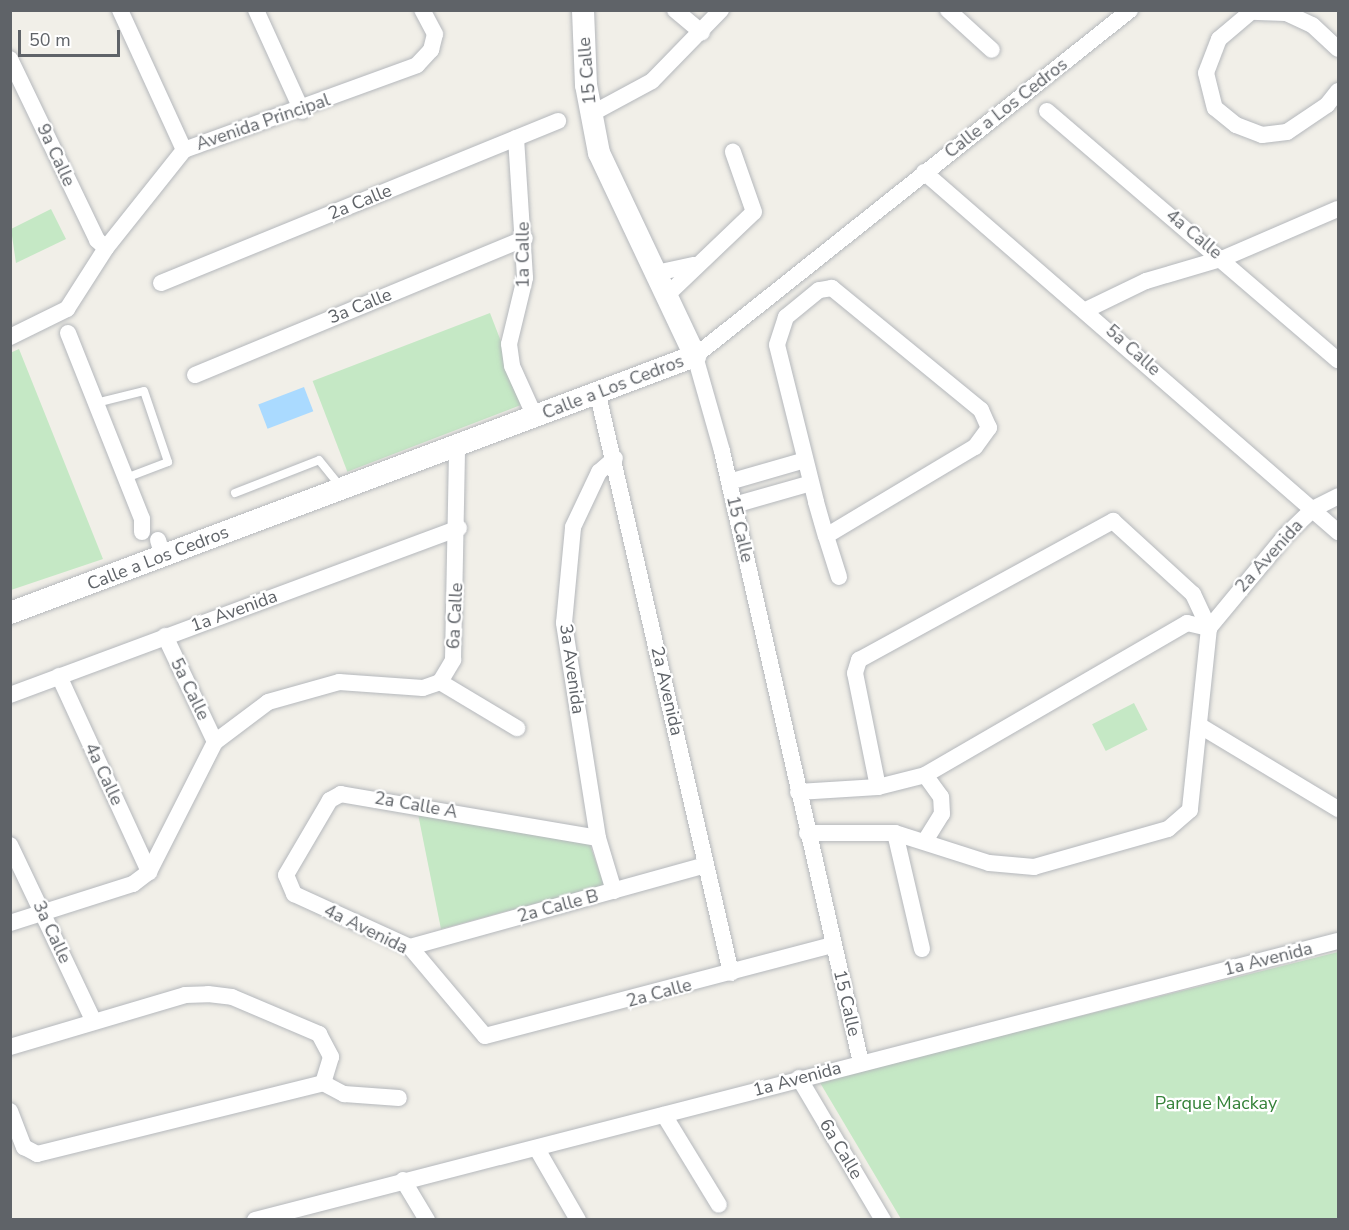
<!DOCTYPE html>
<style>
body{margin:0}
#map{position:relative;width:1349px;height:1230px;overflow:hidden;background:#f1efe8;font-family:"Nunito Sans",sans-serif}
div>[style]{position:absolute}
.green>*{inset:0;background:#c5e8c5;transform-origin:0 0}
.water>*{inset:0;background:#aadaff;transform-origin:0 0}
.roads{filter:drop-shadow(0 0 2px #b5b8bc) drop-shadow(0 0 2px #b5b8bc)}
.lane>*{height:8px;margin:-4px;padding:0 4px;transform-origin:4px;border-radius:4px;background:#fff}
.street>*{height:16px;margin:-8px;padding:0 8px;transform-origin:8px;border-radius:8px;background:#fff}
.secondary>*{height:22px;margin:-11px;padding:0 11px;transform-origin:11px;border-radius:11px;background:#fff}
span{translate:-50% -50%;white-space:nowrap;text-align:center;line-height:1.15;-webkit-text-stroke:4.5px #fff;paint-order:stroke}
.street-label{font-size:18px;color:#5f6368}
.park-label{font-size:18px;color:#348238}
.frame{position:absolute;inset:0;border:12px solid #5f6368;pointer-events:none}
.scale{position:absolute;left:18px;top:30px;width:102px;height:27px;box-sizing:border-box;border:3px solid #5f6368;border-top:0;padding-left:8px;font-size:18px;line-height:21px;white-space:nowrap;color:#5f6368;-webkit-text-stroke:4px #fff;paint-order:stroke}
</style>
<div id="map">
<div class="green">
<i style="clip-path:polygon(51px 209px,66px 239px,16px 263px,11px 229px)"></i>
<i style="left:490px;top:313px;width:97px;height:190px;rotate:69deg"></i>
<i style="clip-path:polygon(19px 349px,103px 559px,11px 590px,10px 353px)"></i>
<i style="left:1134px;top:703px;width:30px;height:47px;rotate:63deg"></i>
<i style="clip-path:polygon(418px 814px,589px 842px,604px 885px,441px 929px)"></i>
<i style="clip-path:polygon(1338px 952px,1338px 1219px,901px 1219px,819px 1081px)"></i>
</div>
<div class="water">
<i style="left:304px;top:387px;width:26px;height:49px;rotate:69deg"></i>
</div>
<div class="roads">
<div class="lane">
<i style="left:96px;top:403px;width:49px;rotate:-14deg"></i>
<i style="left:144px;top:391px;width:75px;rotate:71.3deg"></i>
<i style="left:168px;top:462px;width:45px;rotate:159.1deg"></i>
<i style="left:235px;top:493px;width:90px;rotate:-21.4deg"></i>
<i style="left:319px;top:460px;width:33px;rotate:51deg"></i>
</div>
<div class="street">
<i style="left:120px;top:10px;width:154px;rotate:65.4deg"></i>
<i style="left:256px;top:10px;width:111px;rotate:65.5deg"></i>
<i style="left:675px;top:10px;width:35px;rotate:40deg"></i>
<i style="left:948px;top:10px;width:59px;rotate:42.3deg"></i>
<i style="left:1338px;top:49px;width:35px;rotate:-137deg"></i>
<i style="left:1312px;top:25px;width:29px;rotate:-155deg"></i>
<i style="left:1286px;top:13px;width:35px;rotate:-178deg"></i>
<i style="left:1251px;top:12px;width:42px;rotate:139.8deg"></i>
<i style="left:1219px;top:39px;width:36px;rotate:111deg"></i>
<i style="left:1206px;top:73px;width:36px;rotate:76deg"></i>
<i style="left:1215px;top:108px;width:27px;rotate:39deg"></i>
<i style="left:1236px;top:125px;width:28px;rotate:21deg"></i>
<i style="left:1262px;top:135px;width:25px;rotate:-7deg"></i>
<i style="left:1287px;top:132px;width:48px;rotate:-34deg"></i>
<i style="left:1327px;top:105px;width:18px;rotate:-52deg"></i>
<i style="left:10px;top:59px;width:201px;rotate:64.3deg"></i>
<i style="left:97px;top:240px;width:12px;rotate:42deg"></i>
<i style="left:1047px;top:111px;width:383px;rotate:40.6deg"></i>
<i style="left:591px;top:114px;width:69px;rotate:-28.4deg"></i>
<i style="left:652px;top:81px;width:99px;rotate:-45.8deg"></i>
<i style="left:516px;top:138px;width:140px;rotate:86.3deg"></i>
<i style="left:525px;top:278px;width:68px;rotate:103.6deg"></i>
<i style="left:509px;top:344px;width:22px;rotate:82deg"></i>
<i style="left:512px;top:366px;width:56px;rotate:65.7deg"></i>
<i style="left:924px;top:172px;width:549px;rotate:41.01deg"></i>
<i style="left:656px;top:273px;width:39px;rotate:-12deg"></i>
<i style="left:161px;top:283px;width:429px;rotate:-22.2deg"></i>
<i style="left:667px;top:295px;width:120px;rotate:-43.7deg"></i>
<i style="left:754px;top:212px;width:64px;rotate:-109.3deg"></i>
<i style="left:1088px;top:309px;width:64px;rotate:-25.8deg"></i>
<i style="left:1146px;top:281px;width:81px;rotate:-16.4deg"></i>
<i style="left:1224px;top:258px;width:124px;rotate:-23.3deg"></i>
<i style="left:68px;top:333px;width:200px;rotate:68.3deg"></i>
<i style="left:142px;top:519px;width:13px;rotate:90deg"></i>
<i style="left:10px;top:337px;width:64px;rotate:-26.2deg"></i>
<i style="left:67px;top:309px;width:72px;rotate:-57.4deg"></i>
<i style="left:106px;top:248px;width:125px;rotate:-51.5deg"></i>
<i style="left:184px;top:150px;width:248px;rotate:-20deg"></i>
<i style="left:417px;top:65px;width:21px;rotate:-47deg"></i>
<i style="left:431px;top:50px;width:16px;rotate:-76deg"></i>
<i style="left:435px;top:34px;width:27px;rotate:-118deg"></i>
<i style="left:195px;top:375px;width:357px;rotate:-22.5deg"></i>
<i style="left:598px;top:395px;width:593px;rotate:77.04deg"></i>
<i style="left:729px;top:482px;width:79px;rotate:-16.1deg"></i>
<i style="left:734px;top:505px;width:80px;rotate:-15.9deg"></i>
<i style="left:826px;top:536px;width:174px;rotate:-30.9deg"></i>
<i style="left:975px;top:447px;width:24px;rotate:-54deg"></i>
<i style="left:989px;top:428px;width:20px;rotate:-114deg"></i>
<i style="left:981px;top:410px;width:193px;rotate:-140.7deg"></i>
<i style="left:832px;top:288px;width:13px;rotate:171deg"></i>
<i style="left:819px;top:290px;width:43px;rotate:140.7deg"></i>
<i style="left:786px;top:317px;width:29px;rotate:108deg"></i>
<i style="left:777px;top:345px;width:162px;rotate:76deg"></i>
<i style="left:816px;top:502px;width:35px;rotate:74deg"></i>
<i style="left:826px;top:536px;width:43px;rotate:72.4deg"></i>
<i style="left:158px;top:540px;width:17px;rotate:73deg"></i>
<i style="left:165px;top:636px;width:117px;rotate:64.7deg"></i>
<i style="left:59px;top:676px;width:216px;rotate:65.3deg"></i>
<i style="left:440px;top:682px;width:26px;rotate:-59deg"></i>
<i style="left:453px;top:660px;width:215px;rotate:-88.9deg"></i>
<i style="left:440px;top:682px;width:90px;rotate:30.9deg"></i>
<i style="left:10px;top:695px;width:479px;rotate:-20.4deg"></i>
<i style="left:1202px;top:727px;width:159px;rotate:31.1deg"></i>
<i style="left:878px;top:787px;width:116px;rotate:-101.4deg"></i>
<i style="left:855px;top:673px;width:14px;rotate:-73deg"></i>
<i style="left:859px;top:660px;width:290px;rotate:-28.7deg"></i>
<i style="left:1113px;top:521px;width:108px;rotate:42.4deg"></i>
<i style="left:1193px;top:594px;width:38px;rotate:65deg"></i>
<i style="left:1209px;top:628px;width:119px;rotate:-50.4deg"></i>
<i style="left:1285px;top:536px;width:39px;rotate:-44deg"></i>
<i style="left:1313px;top:509px;width:28px;rotate:-27deg"></i>
<i style="left:798px;top:792px;width:80px;rotate:-3.6deg"></i>
<i style="left:878px;top:787px;width:49px;rotate:-14.3deg"></i>
<i style="left:925px;top:775px;width:303px;rotate:-30.1deg"></i>
<i style="left:1187px;top:623px;width:23px;rotate:13deg"></i>
<i style="left:1209px;top:628px;width:183px;rotate:96deg"></i>
<i style="left:1190px;top:810px;width:29px;rotate:139deg"></i>
<i style="left:1168px;top:829px;width:139px;rotate:164.2deg"></i>
<i style="left:1034px;top:867px;width:45px;rotate:-174.9deg"></i>
<i style="left:989px;top:863px;width:99px;rotate:-162.3deg"></i>
<i style="left:895px;top:833px;width:88px;rotate:180deg"></i>
<i style="left:895px;top:833px;width:119px;rotate:76.9deg"></i>
<i style="left:598px;top:838px;width:261px;rotate:-170.3deg"></i>
<i style="left:341px;top:794px;width:13px;rotate:151deg"></i>
<i style="left:330px;top:800px;width:87px;rotate:120.4deg"></i>
<i style="left:286px;top:875px;width:21px;rotate:67deg"></i>
<i style="left:294px;top:894px;width:128px;rotate:24.6deg"></i>
<i style="left:410px;top:947px;width:116px;rotate:49.9deg"></i>
<i style="left:485px;top:1036px;width:360px;rotate:-14.7deg"></i>
<i style="left:925px;top:841px;width:32px;rotate:-58deg"></i>
<i style="left:942px;top:814px;width:17px;rotate:-93deg"></i>
<i style="left:941px;top:797px;width:27px;rotate:-126deg"></i>
<i style="left:10px;top:845px;width:194px;rotate:64.6deg"></i>
<i style="left:614px;top:891px;width:55px;rotate:-106.8deg"></i>
<i style="left:598px;top:838px;width:218px;rotate:-99deg"></i>
<i style="left:564px;top:623px;width:96px;rotate:-84.6deg"></i>
<i style="left:573px;top:527px;width:61px;rotate:-64.7deg"></i>
<i style="left:599px;top:472px;width:21px;rotate:-41deg"></i>
<i style="left:10px;top:923px;width:129px;rotate:-17.6deg"></i>
<i style="left:133px;top:884px;width:20px;rotate:-37deg"></i>
<i style="left:149px;top:872px;width:146px;rotate:-63.1deg"></i>
<i style="left:215px;top:742px;width:66px;rotate:-37deg"></i>
<i style="left:268px;top:702px;width:74px;rotate:-15.7deg"></i>
<i style="left:339px;top:682px;width:84px;rotate:4.1deg"></i>
<i style="left:423px;top:688px;width:18px;rotate:-19deg"></i>
<i style="left:410px;top:947px;width:307px;rotate:-15.5deg"></i>
<i style="left:10px;top:1047px;width:183px;rotate:-16.5deg"></i>
<i style="left:185px;top:995px;width:23px;rotate:-2deg"></i>
<i style="left:208px;top:994px;width:24px;rotate:7deg"></i>
<i style="left:232px;top:997px;width:95px;rotate:23deg"></i>
<i style="left:319px;top:1034px;width:26px;rotate:62deg"></i>
<i style="left:331px;top:1057px;width:27px;rotate:107deg"></i>
<i style="left:861px;top:1063px;width:628px;rotate:-102.8deg"></i>
<i style="left:722px;top:451px;width:99px;rotate:-105.9deg"></i>
<i style="left:695px;top:356px;width:556px;rotate:-38.5deg"></i>
<i style="left:799px;top:1078px;width:165px;rotate:59.4deg"></i>
<i style="left:10px;top:1111px;width:39px;rotate:69deg"></i>
<i style="left:24px;top:1147px;width:15px;rotate:28deg"></i>
<i style="left:37px;top:1154px;width:295px;rotate:-13.9deg"></i>
<i style="left:323px;top:1083px;width:24px;rotate:28deg"></i>
<i style="left:344px;top:1094px;width:55px;rotate:4.2deg"></i>
<i style="left:664px;top:1115px;width:105px;rotate:58.6deg"></i>
<i style="left:537px;top:1149px;width:82px;rotate:60deg"></i>
<i style="left:403px;top:1180px;width:47px;rotate:59deg"></i>
<i style="left:255px;top:1220px;width:1118px;rotate:-14.45deg"></i>
</div>
<div class="secondary">
<i style="left:10px;top:613px;width:732px;rotate:-20.57deg"></i>
<i style="left:695px;top:356px;width:225px;rotate:-115.3deg"></i>
<i style="left:599px;top:153px;width:69px;rotate:-100.8deg"></i>
<i style="left:586px;top:85px;width:75px;rotate:-92.3deg"></i>
</div>
</div>
<div class="street-label">
<span style="left:587px;top:71px;rotate:-95deg">15 Calle</span>
<span style="left:1006px;top:108px;rotate:-38deg">Calle a Los Cedros</span>
<span style="left:263px;top:122px;rotate:-19deg">Avenida Principal</span>
<span style="left:56px;top:155px;rotate:65deg">9a Calle</span>
<span style="left:360px;top:202px;rotate:-22deg">2a Calle</span>
<span style="left:1194px;top:234px;rotate:40deg">4a Calle</span>
<span style="left:523px;top:255px;rotate:-90deg">1a Calle</span>
<span style="left:360px;top:306px;rotate:-22deg">3a Calle</span>
<span style="left:1133px;top:350px;rotate:42deg">5a Calle</span>
<span style="left:613px;top:387px;rotate:-21deg">Calle a Los Cedros</span>
<span style="left:740px;top:529px;rotate:77deg">15 Calle</span>
<span style="left:1269px;top:556px;rotate:-48deg">2a Avenida</span>
<span style="left:158px;top:558px;rotate:-21deg">Calle a Los Cedros</span>
<span style="left:234px;top:611px;rotate:-20deg">1a Avenida</span>
<span style="left:455px;top:616px;rotate:-87deg">6a Calle</span>
<span style="left:572px;top:669px;rotate:82deg">3a Avenida</span>
<span style="left:190px;top:689px;rotate:64deg">5a Calle</span>
<span style="left:667px;top:691px;rotate:77deg">2a Avenida</span>
<span style="left:104px;top:774px;rotate:65deg">4a Calle</span>
<span style="left:416px;top:805px;rotate:10deg">2a Calle A</span>
<span style="left:558px;top:906px;rotate:-15deg">2a Calle B</span>
<span style="left:366px;top:929px;rotate:26deg">4a Avenida</span>
<span style="left:52px;top:932px;rotate:65deg">3a Calle</span>
<span style="left:1268px;top:959px;rotate:-14deg">1a Avenida</span>
<span style="left:659px;top:993px;rotate:-15deg">2a Calle</span>
<span style="left:847px;top:1003px;rotate:77deg">15 Calle</span>
<span style="left:797px;top:1079px;rotate:-15deg">1a Avenida</span>
<span style="left:841px;top:1149px;rotate:59deg">6a Calle</span>
</div>
<div class="park-label">
<span style="left:1216px;top:1103px">Parque Mackay</span>
</div>
<div class="frame"></div>
<div class="scale">50 m</div>
</div>
